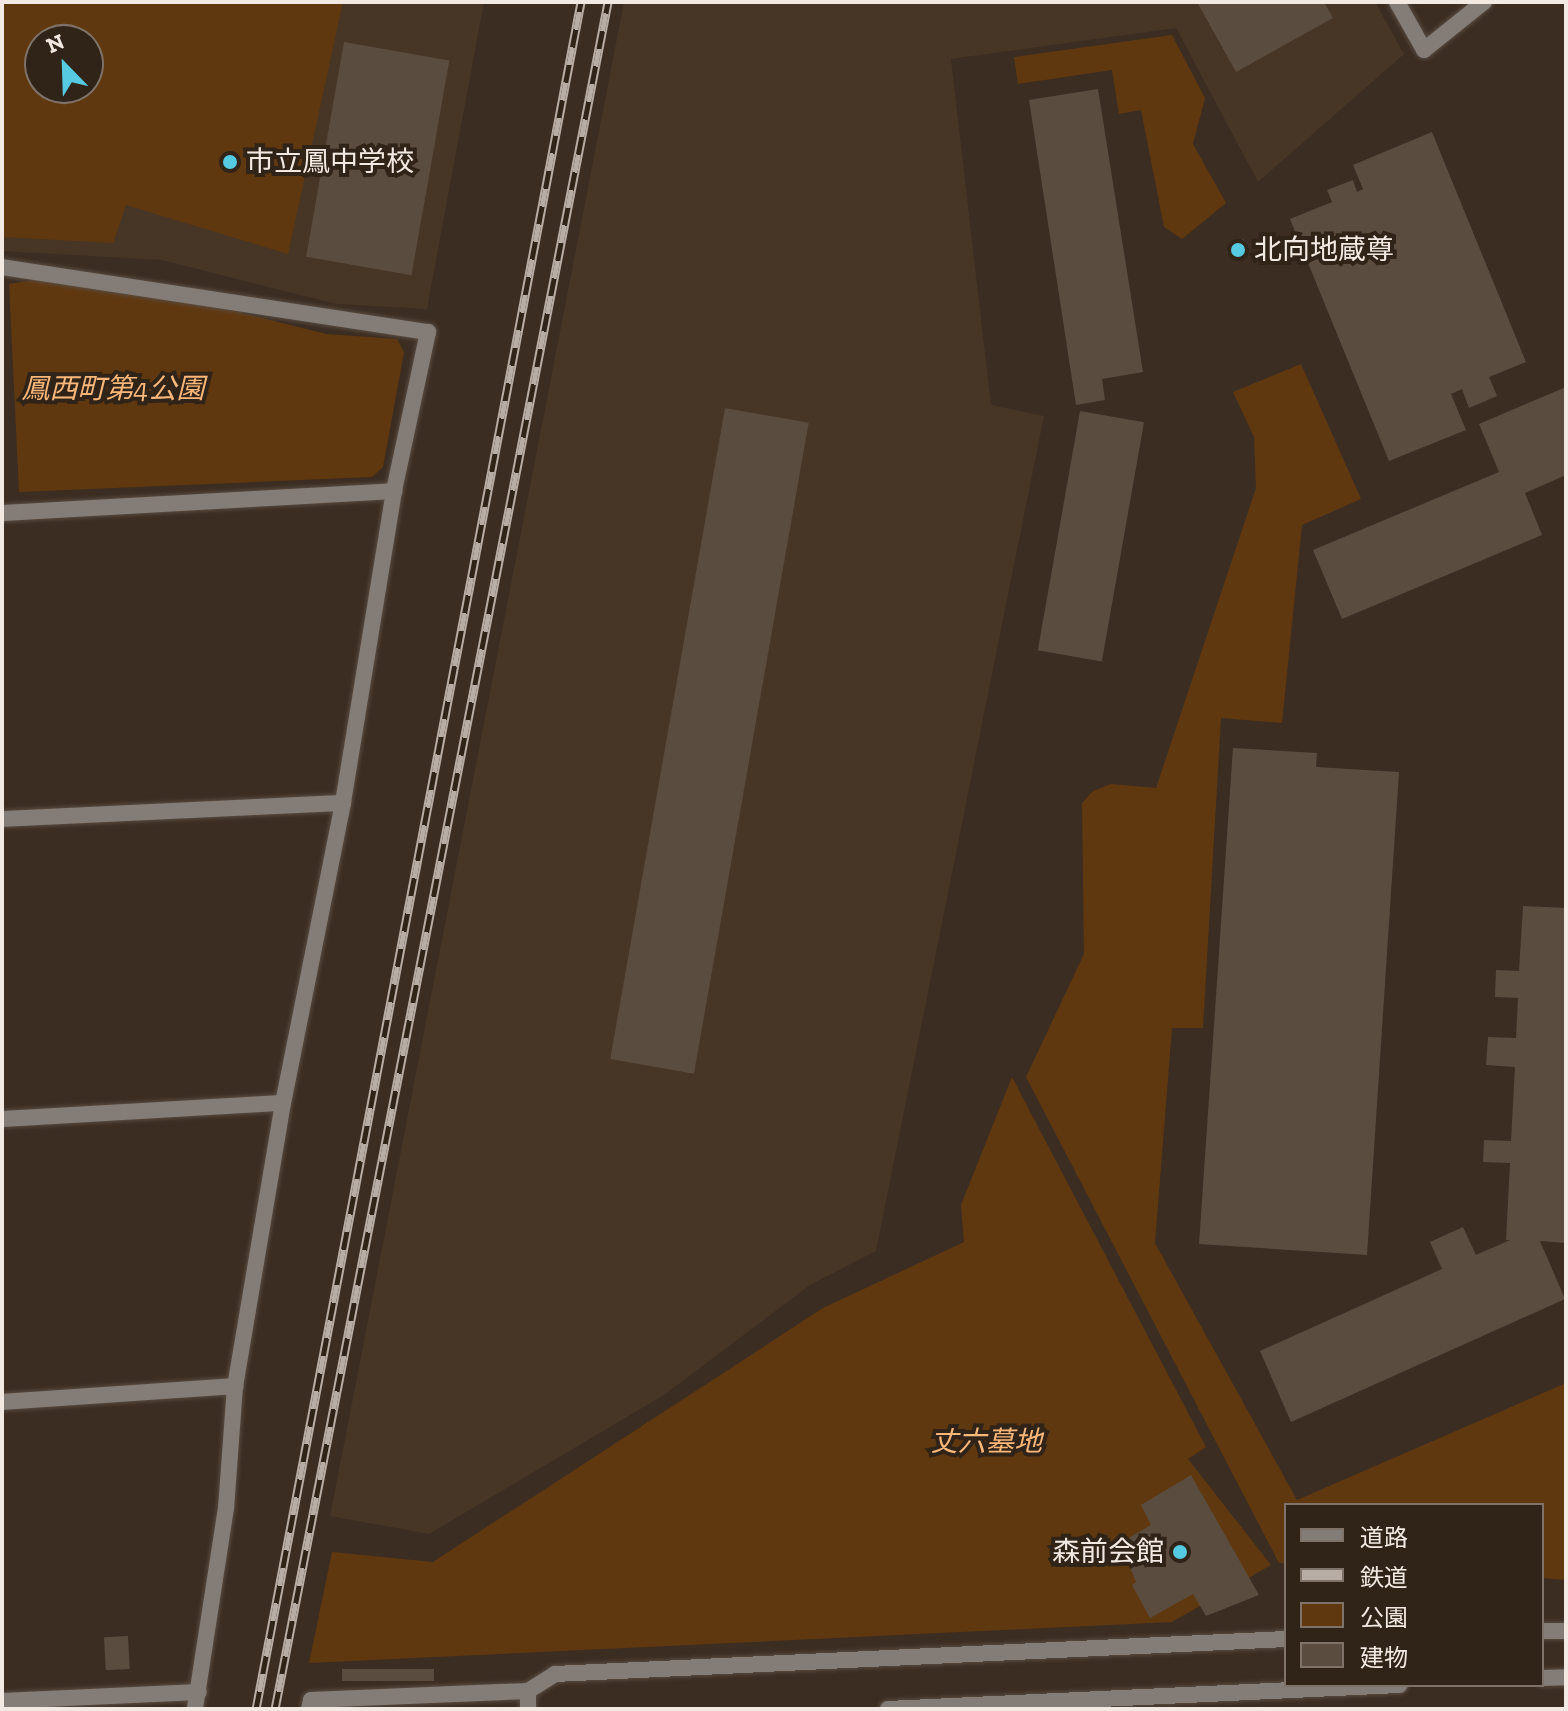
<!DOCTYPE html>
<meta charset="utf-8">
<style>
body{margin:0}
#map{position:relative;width:1568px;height:1711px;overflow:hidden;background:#3b2d22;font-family:"Zilla Slab","Noto Sans JP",serif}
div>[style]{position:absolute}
.built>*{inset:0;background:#473525}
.green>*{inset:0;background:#60380f}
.building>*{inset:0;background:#5b4c40;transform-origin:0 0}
.roads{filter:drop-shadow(0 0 2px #584b41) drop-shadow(0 0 2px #584b41)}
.minor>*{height:16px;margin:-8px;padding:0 8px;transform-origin:8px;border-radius:8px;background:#847d77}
.tertiary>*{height:16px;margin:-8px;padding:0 8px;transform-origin:8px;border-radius:8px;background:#847d77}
.rail>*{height:9px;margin-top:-4.5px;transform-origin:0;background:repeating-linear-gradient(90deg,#302318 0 18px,#b8ada5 0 36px);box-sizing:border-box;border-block:2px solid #b8ada5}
.dots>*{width:22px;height:22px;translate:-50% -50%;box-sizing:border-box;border:4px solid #302318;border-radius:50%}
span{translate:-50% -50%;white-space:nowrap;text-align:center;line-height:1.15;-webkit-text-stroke:8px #302318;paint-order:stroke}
.poi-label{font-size:28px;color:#f2e9e2}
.left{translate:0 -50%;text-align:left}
.right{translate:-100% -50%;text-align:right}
.park-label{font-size:28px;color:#fab77a;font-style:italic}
.frame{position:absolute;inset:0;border:4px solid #f2e9e2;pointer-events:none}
.legend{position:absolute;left:1284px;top:1503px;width:260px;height:184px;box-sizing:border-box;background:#302318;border:2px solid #7e7269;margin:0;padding:10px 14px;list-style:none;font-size:24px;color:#f2e9e2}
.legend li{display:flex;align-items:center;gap:16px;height:40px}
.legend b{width:40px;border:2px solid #7e7269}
.north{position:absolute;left:24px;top:24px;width:80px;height:80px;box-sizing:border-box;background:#302318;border:2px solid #7e7269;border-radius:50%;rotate:337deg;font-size:22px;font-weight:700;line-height:32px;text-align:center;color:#f2e9e2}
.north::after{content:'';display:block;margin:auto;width:28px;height:36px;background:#55cae0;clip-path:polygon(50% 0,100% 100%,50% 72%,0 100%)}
</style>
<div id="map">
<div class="built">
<i style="clip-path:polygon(evenodd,2px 2px,484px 2px,427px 309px,336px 304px,162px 260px,2px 251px,2px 2px,40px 40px,88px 40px,88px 88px,40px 88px,40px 40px)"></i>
<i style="clip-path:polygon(624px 2px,1375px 2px,1404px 54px,1258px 182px,1176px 28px,951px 59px,991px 405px,1044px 416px,876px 1251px,810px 1285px,664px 1395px,429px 1534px,330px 1516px)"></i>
</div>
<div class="green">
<i style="clip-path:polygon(evenodd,2px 2px,343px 2px,288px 254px,126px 205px,113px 243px,2px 237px,2px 2px,40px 40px,88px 40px,88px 88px,40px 88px,40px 40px)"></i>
<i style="clip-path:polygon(1172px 35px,1205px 98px,1193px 144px,1226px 203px,1182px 239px,1164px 227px,1141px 110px,1119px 114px,1112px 70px,1018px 84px,1014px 57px)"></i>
<i style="clip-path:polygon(39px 279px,181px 298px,326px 334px,397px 339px,404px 352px,383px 467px,372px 477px,19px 492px,9px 284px)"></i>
<i style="clip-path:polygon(1301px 364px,1361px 499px,1302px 525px,1282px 723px,1221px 718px,1203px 1028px,1172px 1028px,1155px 1243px,1297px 1500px,1566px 1383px,1566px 1580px,1542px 1578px,1542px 1505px,1286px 1505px,1286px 1563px,1279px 1563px,1026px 1077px,1084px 954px,1082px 803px,1093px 791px,1111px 784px,1156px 788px,1256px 488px,1254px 437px,1233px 392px)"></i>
<i style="clip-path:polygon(1012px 1077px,1206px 1447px,1188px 1459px,1271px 1565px,1172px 1622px,309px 1663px,332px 1552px,433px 1562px,823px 1308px,964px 1242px,961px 1205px)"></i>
</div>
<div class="building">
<i style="clip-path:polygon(1197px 2px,1324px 2px,1333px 18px,1236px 72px)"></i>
<i style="left:344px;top:42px;width:107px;height:218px;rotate:10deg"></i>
<i style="clip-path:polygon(1098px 89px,1143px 372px,1102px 379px,1105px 400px,1076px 405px,1029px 100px)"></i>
<i style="clip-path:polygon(1432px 132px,1526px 362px,1489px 377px,1497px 396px,1469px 408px,1462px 389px,1451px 394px,1466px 430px,1389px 461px,1290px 219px,1332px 202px,1327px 190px,1353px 180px,1357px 192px,1363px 189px,1353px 165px)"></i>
<i style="left:1243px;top:239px;width:10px;height:21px;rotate:53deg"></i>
<i style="clip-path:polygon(1566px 387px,1566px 475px,1525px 493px,1542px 535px,1342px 619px,1313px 550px,1499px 472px,1479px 424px)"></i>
<i style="left:725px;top:408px;width:85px;height:661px;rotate:10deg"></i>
<i style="left:1080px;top:411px;width:65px;height:243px;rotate:10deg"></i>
<i style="clip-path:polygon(1233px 748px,1317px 753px,1316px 767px,1399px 772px,1367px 1255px,1199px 1244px)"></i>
<i style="clip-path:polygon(1523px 906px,1566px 908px,1566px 1243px,1540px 1241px,1565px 1299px,1291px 1422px,1260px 1351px,1442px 1269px,1430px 1242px,1463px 1227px,1476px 1255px,1510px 1240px,1506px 1240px,1510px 1163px,1483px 1162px,1484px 1140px,1511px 1141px,1515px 1067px,1486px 1065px,1488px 1037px,1516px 1038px,1518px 998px,1495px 997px,1496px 970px,1519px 971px)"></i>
<i style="clip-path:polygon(1191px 1475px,1259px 1595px,1206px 1616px,1193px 1594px,1150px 1618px,1132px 1585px,1136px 1582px,1120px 1543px,1151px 1525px,1141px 1505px)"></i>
<i style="left:128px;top:1636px;width:33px;height:24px;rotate:87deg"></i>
<i style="left:434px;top:1669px;width:12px;height:92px;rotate:90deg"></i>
</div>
<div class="roads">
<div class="minor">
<i style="left:1397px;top:2px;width:55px;rotate:60.6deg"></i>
<i style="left:1424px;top:50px;width:77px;rotate:-38.7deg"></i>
<i style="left:2px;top:267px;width:431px;rotate:8.7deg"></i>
<i style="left:428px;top:332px;width:163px;rotate:102.1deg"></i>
<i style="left:394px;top:491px;width:316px;rotate:99.3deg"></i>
<i style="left:343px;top:803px;width:306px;rotate:101.3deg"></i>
<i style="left:283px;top:1103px;width:287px;rotate:99.6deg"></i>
<i style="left:235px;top:1386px;width:122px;rotate:94.2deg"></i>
<i style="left:226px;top:1508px;width:203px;rotate:98.8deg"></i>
<i style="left:2px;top:513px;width:393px;rotate:-3.2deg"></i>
<i style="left:2px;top:819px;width:341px;rotate:-2.7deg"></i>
<i style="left:2px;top:1119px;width:281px;rotate:-3.3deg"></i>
<i style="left:2px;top:1402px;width:234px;rotate:-3.9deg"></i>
<i style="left:1542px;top:1631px;width:24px"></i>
<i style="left:2px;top:1701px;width:197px;rotate:-2.6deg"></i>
<i style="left:309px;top:1709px;width:9px;rotate:-77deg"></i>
<i style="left:311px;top:1700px;width:217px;rotate:-2.4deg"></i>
<i style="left:528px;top:1709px;width:18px;rotate:-90deg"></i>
<i style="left:528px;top:1691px;width:32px;rotate:-32deg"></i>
<i style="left:555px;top:1674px;width:732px;rotate:-2.74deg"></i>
</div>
<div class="tertiary">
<i style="left:1542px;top:1678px;width:24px;rotate:-2deg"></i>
<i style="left:888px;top:1709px;width:512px;rotate:-2.69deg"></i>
</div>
</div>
<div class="rail">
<i style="left:256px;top:1709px;width:1738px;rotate:-79.22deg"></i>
<i style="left:275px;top:1709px;width:1739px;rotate:-78.96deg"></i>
</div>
<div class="dots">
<i style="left:230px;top:162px;background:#55cae0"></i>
<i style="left:1238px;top:250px;background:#55cae0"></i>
<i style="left:1180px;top:1552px;background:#55cae0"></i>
</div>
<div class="poi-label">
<span class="left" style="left:246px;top:162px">市立鳳中学校</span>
<span class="left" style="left:1254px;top:250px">北向地蔵尊</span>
<span class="right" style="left:1164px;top:1552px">森前会館</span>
</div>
<div class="park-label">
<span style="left:113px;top:389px">鳳西町第4公園</span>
<span style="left:986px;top:1442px">丈六墓地</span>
</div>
<div class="frame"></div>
<ul class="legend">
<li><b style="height:10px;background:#847d77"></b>道路</li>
<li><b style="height:10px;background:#b8ada5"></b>鉄道</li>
<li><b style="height:22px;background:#60380f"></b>公園</li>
<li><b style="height:22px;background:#5b4c40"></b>建物</li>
</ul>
<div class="north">N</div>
</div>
